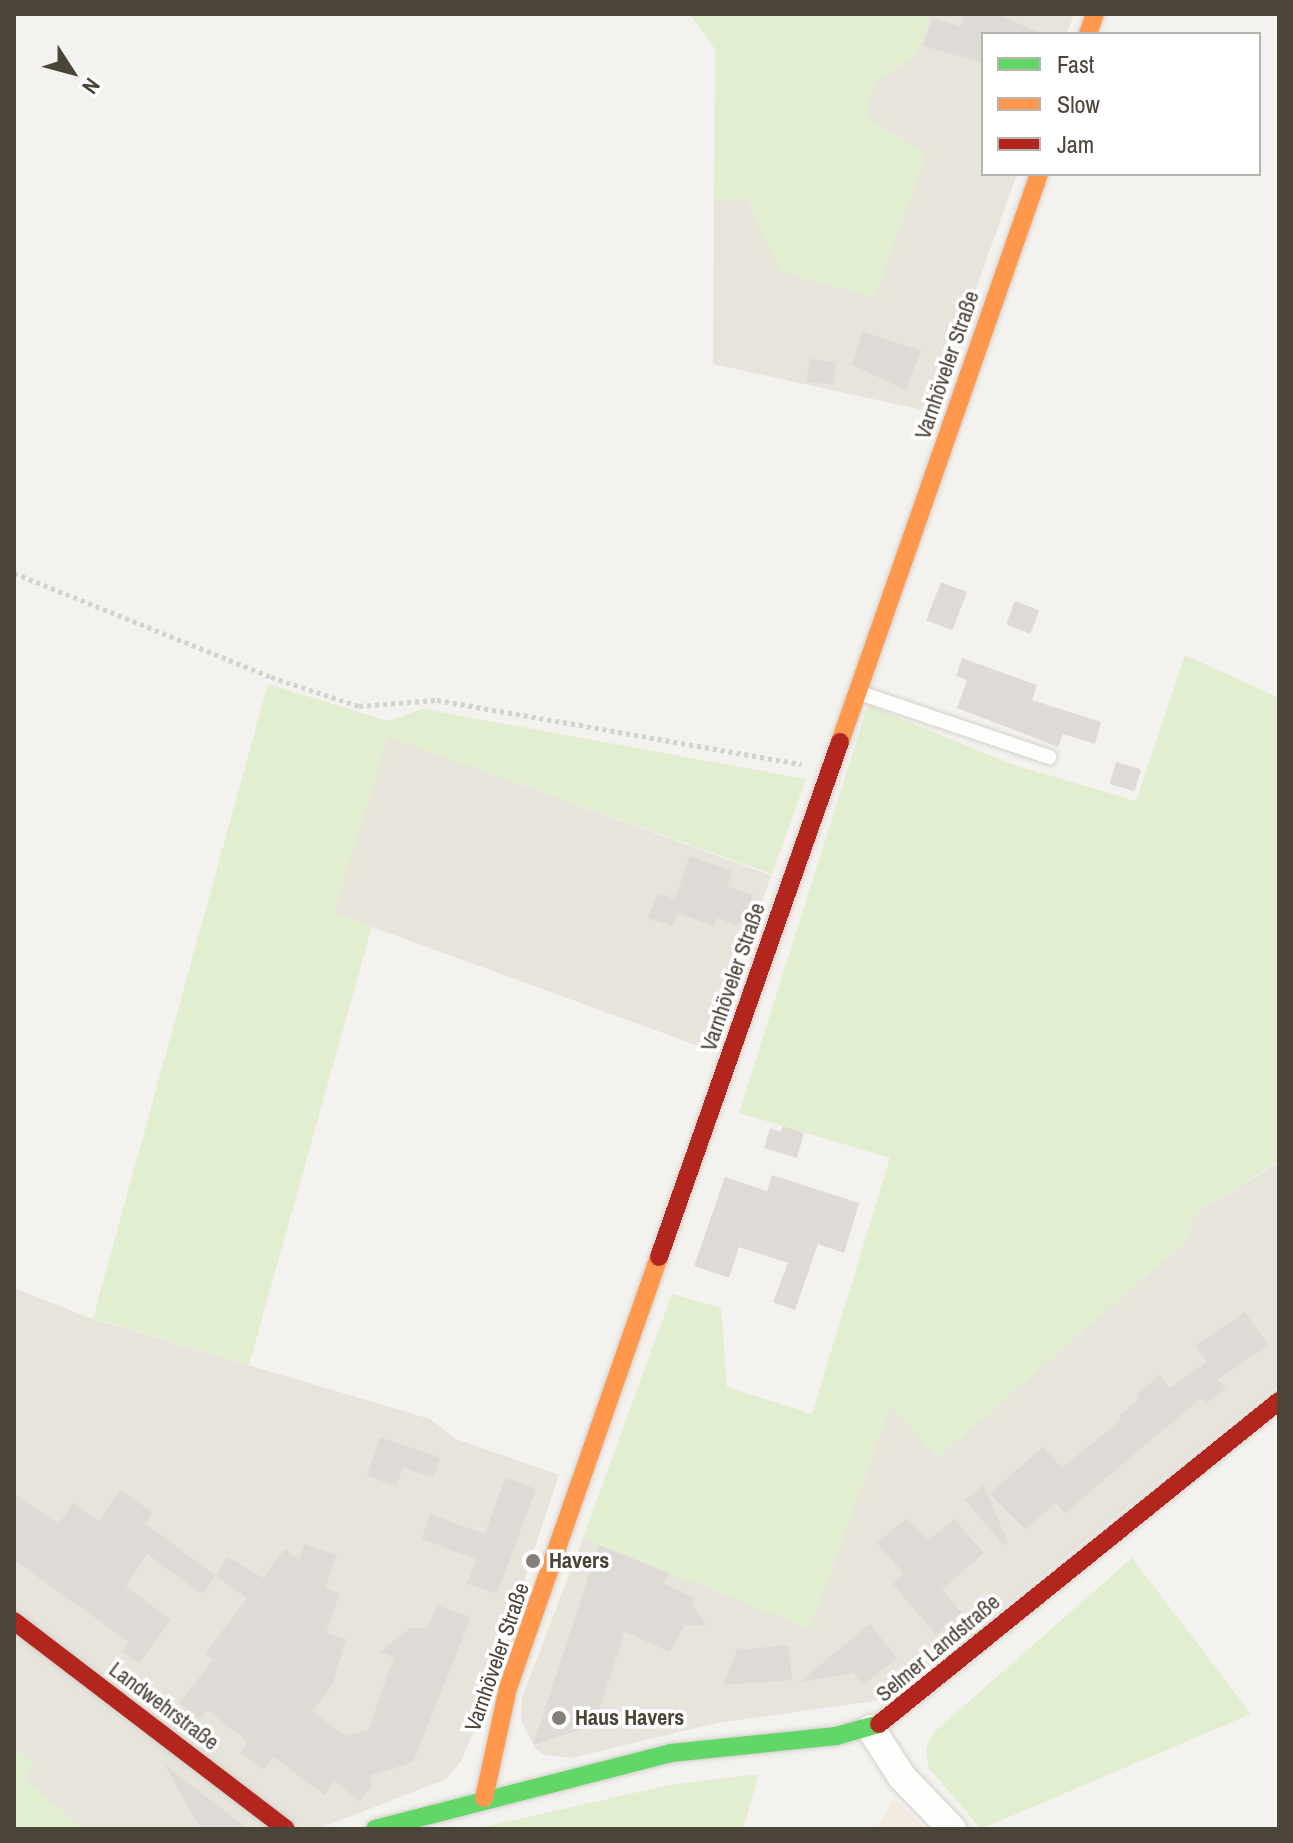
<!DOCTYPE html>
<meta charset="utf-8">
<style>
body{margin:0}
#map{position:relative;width:1293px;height:1843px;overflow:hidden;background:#f4f2ee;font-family:"Archivo Narrow",sans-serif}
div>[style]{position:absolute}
.residential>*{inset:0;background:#e7e4dc;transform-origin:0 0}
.commercial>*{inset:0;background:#f3ebdf}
.green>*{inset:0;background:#e1eecf}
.building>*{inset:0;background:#dedbd6;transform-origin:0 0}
.path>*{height:5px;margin-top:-2.5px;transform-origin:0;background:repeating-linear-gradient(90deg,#d3d2cc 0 4px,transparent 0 8px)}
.roads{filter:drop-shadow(0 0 2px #d2d0cb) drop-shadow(0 0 2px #d2d0cb)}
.lane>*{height:14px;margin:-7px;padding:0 7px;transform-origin:7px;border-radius:7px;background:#fdfdfc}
.street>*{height:28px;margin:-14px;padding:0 14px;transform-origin:14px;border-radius:14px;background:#fdfdfc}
.fast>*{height:18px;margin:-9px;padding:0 9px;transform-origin:9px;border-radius:9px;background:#63d668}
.slow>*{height:18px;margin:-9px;padding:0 9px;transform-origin:9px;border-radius:9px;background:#ff974d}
.jam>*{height:18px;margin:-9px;padding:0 9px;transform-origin:9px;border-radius:9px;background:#b3261e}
.dots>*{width:22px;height:22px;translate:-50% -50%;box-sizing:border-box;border:4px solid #fff;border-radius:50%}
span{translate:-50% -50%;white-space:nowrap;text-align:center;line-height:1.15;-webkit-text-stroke:7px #fff;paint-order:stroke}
.street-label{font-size:22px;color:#4b4439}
.poi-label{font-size:22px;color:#4b4439;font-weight:700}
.left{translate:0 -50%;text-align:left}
.frame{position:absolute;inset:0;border:16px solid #4b4439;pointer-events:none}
.legend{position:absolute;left:981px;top:32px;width:280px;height:144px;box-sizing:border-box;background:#fff;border:2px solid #b7b4b0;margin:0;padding:10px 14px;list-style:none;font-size:24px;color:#4b4439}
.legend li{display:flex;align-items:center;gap:16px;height:40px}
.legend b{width:40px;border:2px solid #b7b4b0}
.north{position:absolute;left:32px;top:32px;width:80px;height:80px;-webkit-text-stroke:6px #fff;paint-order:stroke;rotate:126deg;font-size:22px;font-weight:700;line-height:32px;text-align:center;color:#4b4439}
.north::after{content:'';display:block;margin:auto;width:28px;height:36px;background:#4b4439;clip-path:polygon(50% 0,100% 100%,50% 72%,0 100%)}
</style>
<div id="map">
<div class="residential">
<i style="clip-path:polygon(931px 14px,1074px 14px,1067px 34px,983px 34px,983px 174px,1017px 174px,932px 412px,713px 364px,714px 200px,748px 199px,781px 272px,865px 116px,873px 83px,916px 56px)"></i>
<i style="left:388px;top:736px;width:408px;height:185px;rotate:20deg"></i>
<i style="clip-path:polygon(1279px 1162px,1279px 1385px,889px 1699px,717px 1723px,571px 1758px,544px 1755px,535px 1748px,521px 1721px,522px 1698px,583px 1538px,810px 1628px,891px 1405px,938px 1457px,1190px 1238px,1191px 1217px)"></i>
<i style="clip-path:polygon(14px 1288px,93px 1319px,430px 1419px,456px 1439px,559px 1475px,474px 1731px,461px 1761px,446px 1779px,318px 1829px,14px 1829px)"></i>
</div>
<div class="commercial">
<i style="clip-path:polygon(893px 1799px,927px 1829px,877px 1829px)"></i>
</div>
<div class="green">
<i style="clip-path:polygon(689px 14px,931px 14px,916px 56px,873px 83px,866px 116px,926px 154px,875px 298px,781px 272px,748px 199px,714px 200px,715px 49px)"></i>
<i style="clip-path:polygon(1185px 655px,1279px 698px,1279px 1161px,1191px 1217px,1190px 1238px,938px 1458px,891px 1406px,810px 1629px,583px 1538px,672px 1294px,721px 1308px,727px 1387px,812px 1414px,890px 1158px,739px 1113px,868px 705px,1008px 763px,1136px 801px)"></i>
<i style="clip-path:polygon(268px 684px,388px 721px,423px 709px,806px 779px,772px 874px,388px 737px,334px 913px,372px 926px,249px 1365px,93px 1318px)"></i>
<i style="clip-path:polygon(1132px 1558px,1251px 1714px,981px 1829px,928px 1767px,926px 1749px,933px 1733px)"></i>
<i style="clip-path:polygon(14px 1748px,34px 1763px,25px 1780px,84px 1829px,14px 1829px)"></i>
<i style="clip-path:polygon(759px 1774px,743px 1829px,475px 1829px,669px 1785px)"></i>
</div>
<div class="building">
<i style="clip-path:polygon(964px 14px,996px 14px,1043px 34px,983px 34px,983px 63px,923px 46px,933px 18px,960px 27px)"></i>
<i style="clip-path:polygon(862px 332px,921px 350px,906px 390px,852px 365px)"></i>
<i style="left:809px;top:359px;width:27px;height:23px;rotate:6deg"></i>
<i style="left:941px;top:582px;width:28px;height:41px;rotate:21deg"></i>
<i style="left:1015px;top:601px;width:26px;height:25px;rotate:21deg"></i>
<i style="clip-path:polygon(962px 658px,1037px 685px,1032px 700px,1101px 722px,1095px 744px,1063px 734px,1058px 747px,957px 708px,967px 680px,956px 676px)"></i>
<i style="left:1116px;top:762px;width:26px;height:23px;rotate:16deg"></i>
<i style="clip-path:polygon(690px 856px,732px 871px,727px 886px,753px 895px,738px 926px,717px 918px,714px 926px,678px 913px,672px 926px,648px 918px,657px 893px,675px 899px)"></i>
<i style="clip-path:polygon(783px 1126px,804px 1133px,797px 1158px,764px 1148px,770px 1128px,781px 1132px)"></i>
<i style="clip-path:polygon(772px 1175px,859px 1203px,844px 1253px,818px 1244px,795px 1310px,773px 1302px,788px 1263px,739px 1247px,729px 1278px,694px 1266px,725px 1177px,767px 1191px)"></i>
<i style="clip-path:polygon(1245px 1312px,1268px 1345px,1218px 1379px,1226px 1390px,1206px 1403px,1201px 1398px,1065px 1513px,1056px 1503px,1025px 1529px,989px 1494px,1043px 1447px,1062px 1468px,1122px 1419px,1119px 1416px,1139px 1399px,1136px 1395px,1160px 1375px,1170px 1388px,1207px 1362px,1195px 1346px)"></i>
<i style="clip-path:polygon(380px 1437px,440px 1458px,434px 1477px,403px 1468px,396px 1486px,367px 1476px)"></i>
<i style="clip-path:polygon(505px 1478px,536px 1489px,497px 1594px,467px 1584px,476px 1559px,422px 1539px,430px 1514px,485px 1534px)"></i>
<i style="clip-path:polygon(984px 1485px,1008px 1543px,1004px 1545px,965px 1500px)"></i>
<i style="clip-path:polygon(120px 1490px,152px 1512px,146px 1524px,216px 1576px,228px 1557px,263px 1578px,285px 1549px,299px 1560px,304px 1544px,337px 1555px,325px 1588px,340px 1593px,326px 1633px,346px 1640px,332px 1686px,312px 1711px,346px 1736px,368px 1730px,394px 1657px,379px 1652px,411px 1628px,428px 1628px,437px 1605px,471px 1618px,413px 1762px,369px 1776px,372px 1786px,360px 1801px,334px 1781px,324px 1795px,274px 1757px,263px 1770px,240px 1752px,248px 1742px,207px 1710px,200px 1719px,179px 1703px,213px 1660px,205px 1654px,247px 1598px,216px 1576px,202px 1594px,147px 1554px,126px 1586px,171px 1620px,139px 1663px,122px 1652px,129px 1642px,14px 1560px,14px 1494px,59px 1524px,73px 1503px,99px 1521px)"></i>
<i style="clip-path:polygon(907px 1518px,928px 1541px,954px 1519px,984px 1553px,942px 1590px,962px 1613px,936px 1635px,893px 1584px,903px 1573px,877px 1543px)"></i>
<i style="clip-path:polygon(599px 1545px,668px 1573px,664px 1584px,695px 1598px,692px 1605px,707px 1625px,684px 1626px,670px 1652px,625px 1632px,594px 1725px,533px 1745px)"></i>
<i style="clip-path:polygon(870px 1624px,897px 1658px,863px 1685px,853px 1673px,798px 1683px)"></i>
<i style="clip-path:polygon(789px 1645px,792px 1680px,723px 1685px,737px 1650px)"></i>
<i style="clip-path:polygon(164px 1764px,248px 1829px,201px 1829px)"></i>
</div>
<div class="path">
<i style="left:14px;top:573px;width:277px;rotate:22deg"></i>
<i style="left:271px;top:677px;width:93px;rotate:18.2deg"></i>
<i style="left:359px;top:706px;width:78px;rotate:-4.4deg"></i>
<i style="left:437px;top:700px;width:370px;rotate:10deg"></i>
</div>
<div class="roads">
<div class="lane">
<i style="left:860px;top:693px;width:200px;rotate:18.7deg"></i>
</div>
<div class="street">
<i style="left:871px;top:1729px;width:57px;rotate:57.1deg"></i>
<i style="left:902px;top:1777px;width:72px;rotate:46.1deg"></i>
</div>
<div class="fast">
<i style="left:375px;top:1829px;width:306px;rotate:-14.4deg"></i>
<i style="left:671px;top:1753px;width:166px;rotate:-5.9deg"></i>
<i style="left:836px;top:1736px;width:45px;rotate:-15.6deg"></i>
</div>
<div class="slow">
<i style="left:1088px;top:34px;width:21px;rotate:-71deg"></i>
<i style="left:840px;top:742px;width:602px;rotate:-70.69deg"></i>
<i style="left:484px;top:1798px;width:113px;rotate:-77.7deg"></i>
<i style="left:508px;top:1688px;width:457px;rotate:-70.7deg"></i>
</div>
<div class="jam">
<i style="left:659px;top:1257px;width:546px;rotate:-70.64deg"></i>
<i style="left:14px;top:1621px;width:342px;rotate:37.4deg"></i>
<i style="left:879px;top:1724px;width:514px;rotate:-38.92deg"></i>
</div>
</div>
<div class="dots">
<i style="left:533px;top:1561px;background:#868178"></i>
<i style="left:559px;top:1718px;background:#868178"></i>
</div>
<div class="street-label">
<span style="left:947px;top:365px;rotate:-71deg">Varnhöveler Straße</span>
<span style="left:733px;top:977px;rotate:-71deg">Varnhöveler Straße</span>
<span style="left:938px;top:1648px;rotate:-40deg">Selmer Landstraße</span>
<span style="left:497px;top:1657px;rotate:-71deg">Varnhöveler Straße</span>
<span style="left:164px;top:1706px;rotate:37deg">Landwehrstraße</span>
</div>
<div class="poi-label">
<span class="left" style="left:549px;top:1561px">Havers</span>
<span class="left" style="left:575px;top:1718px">Haus Havers</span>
</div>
<div class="frame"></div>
<ul class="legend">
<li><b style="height:10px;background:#63d668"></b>Fast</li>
<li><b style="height:10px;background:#ff974d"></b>Slow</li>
<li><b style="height:10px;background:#b3261e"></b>Jam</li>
</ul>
<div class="north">N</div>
</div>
